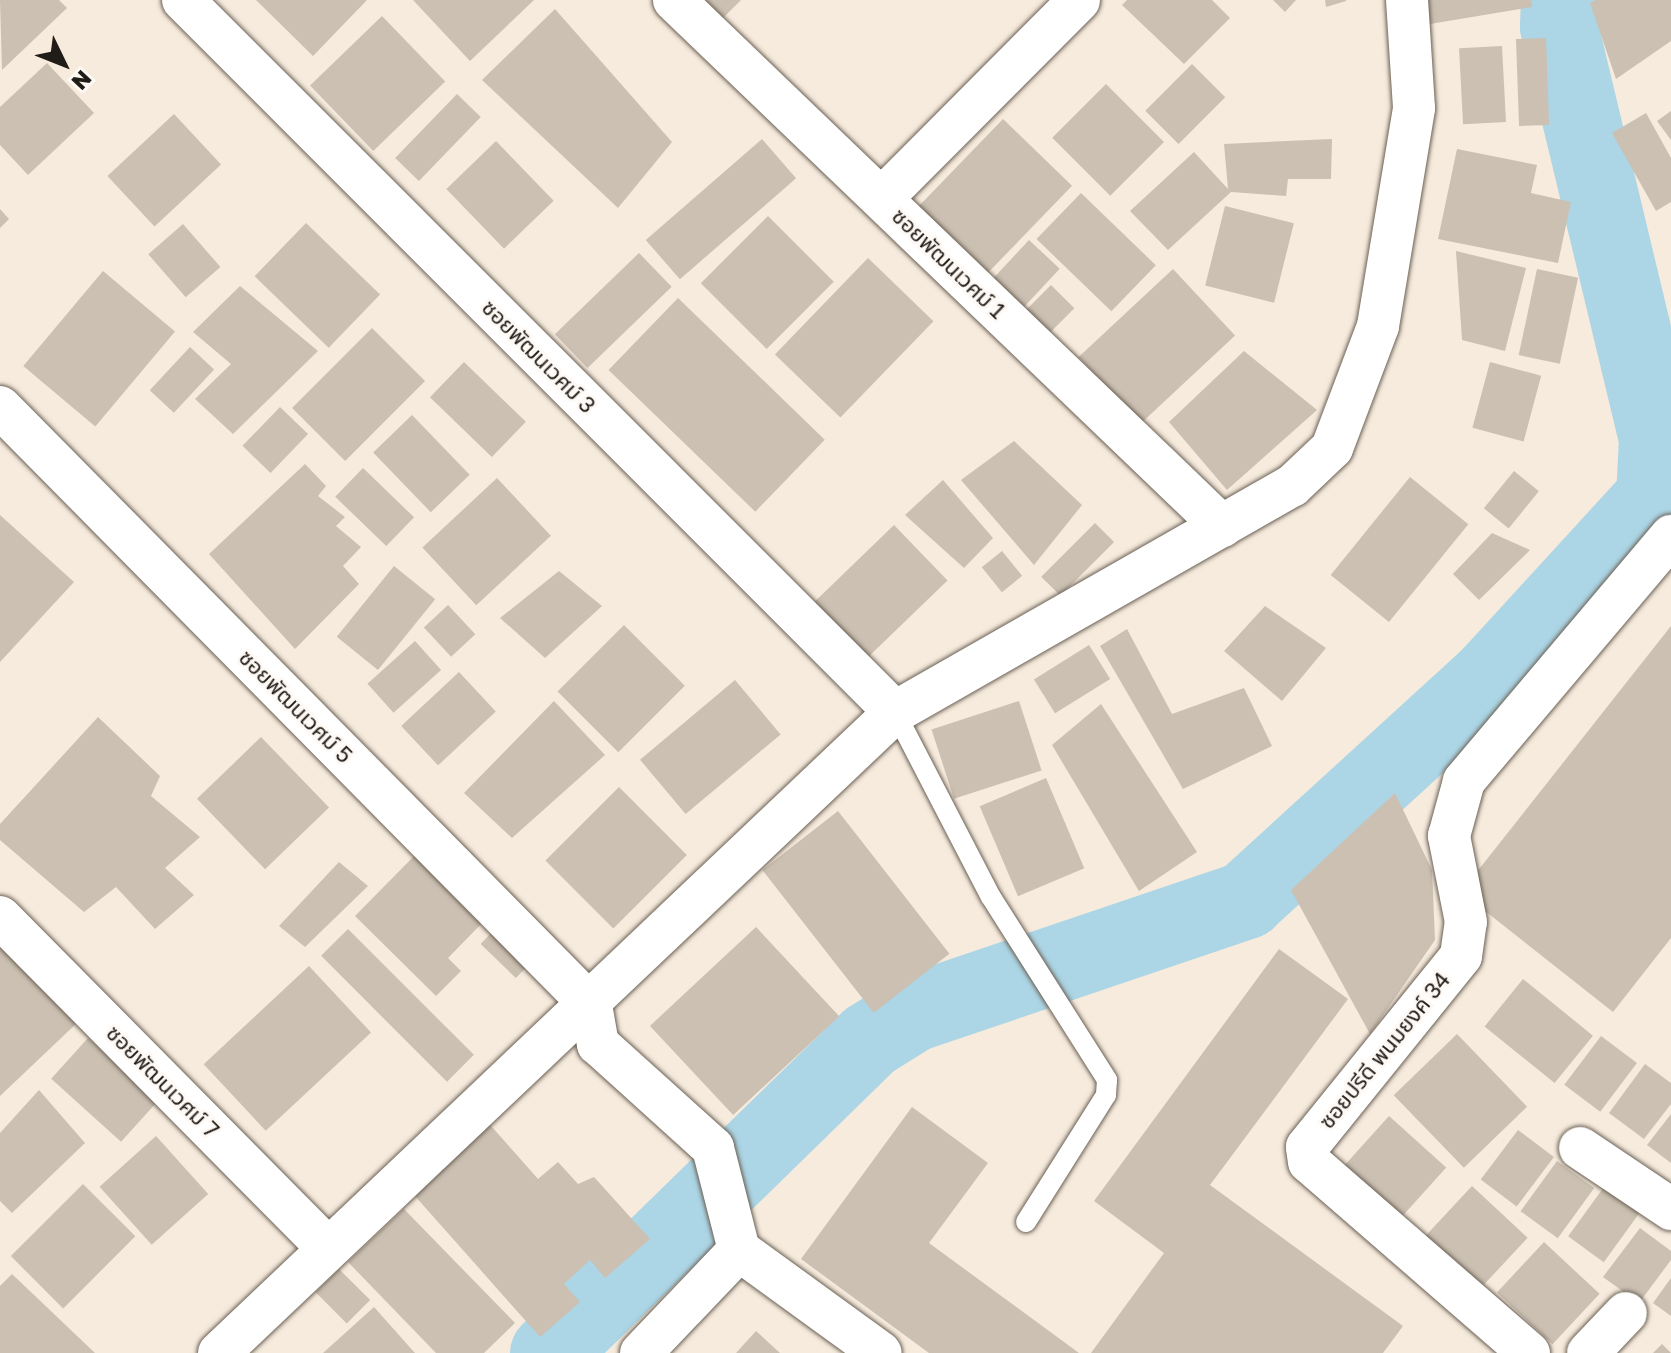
<!DOCTYPE html>
<meta charset="utf-8">
<style>
body{margin:0}
#map{position:relative;width:1671px;height:1353px;overflow:hidden;background:#f6ebdd;font-family:"Golos Text","Noto Sans Thai",sans-serif}
div>[style]{position:absolute}
.river>*{height:78px;margin:-39px;padding:0 39px;transform-origin:39px;border-radius:39px;background:#acd5e5}
.building>*{inset:0;background:#cbc0b2;transform-origin:0 0}
.roads{filter:drop-shadow(0 0 2px #6a6054) drop-shadow(0 0 2px #6a6054)}
.lane>*{height:20px;margin:-10px;padding:0 10px;transform-origin:10px;border-radius:10px;background:#fff}
.street>*{height:42px;margin:-21px;padding:0 21px;transform-origin:21px;border-radius:21px;background:#fff}
span{translate:-50% -50%;white-space:nowrap;text-align:center;line-height:1.15;-webkit-text-stroke:6px #fef9f4;paint-order:stroke}
.street-label{font-size:22px;color:#201c17}
.north{position:absolute;left:24px;top:24px;width:80px;height:80px;-webkit-text-stroke:6px #fef9f4;paint-order:stroke;rotate:133deg;font-size:22px;font-weight:700;line-height:32px;text-align:center;color:#201c17}
.north::after{content:'';display:block;margin:auto;width:28px;height:36px;background:#201c17;clip-path:polygon(50% 0,100% 100%,50% 72%,0 100%)}
</style>
<div id="map">
<div class="river">
<i style="left:549px;top:1353px;width:448px;rotate:-44.3deg"></i>
<i style="left:870px;top:1040px;width:51px;rotate:-32.1deg"></i>
<i style="left:913px;top:1013px;width:352px;rotate:-18.7deg"></i>
<i style="left:1246px;top:900px;width:331px;rotate:-42.4deg"></i>
<i style="left:1490px;top:677px;width:244px;rotate:-47.5deg"></i>
<i style="left:1655px;top:497px;width:58px;rotate:-87deg"></i>
<i style="left:1658px;top:439px;width:424px;rotate:-103.5deg"></i>
<i style="left:1559px;top:27px;width:27px;rotate:-88deg"></i>
</div>
<div class="building">
<i style="clip-path:polygon(0 0,59px 0,67px 8px,2px 70px)"></i>
<i style="clip-path:polygon(256px 0,367px 0,313px 56px)"></i>
<i style="clip-path:polygon(413px 0,534px 0,470px 61px)"></i>
<i style="clip-path:polygon(706px 0,741px 0,723px 18px)"></i>
<i style="clip-path:polygon(1127px 0,1212px 0,1230px 18px,1184px 64px,1122px 5px)"></i>
<i style="clip-path:polygon(1273px 0,1296px 0,1285px 12px)"></i>
<i style="clip-path:polygon(1325px 0,1346px 0,1346px 1px,1326px 7px)"></i>
<i style="clip-path:polygon(1420px 0,1531px 0,1532px 7px,1424px 25px)"></i>
<i style="clip-path:polygon(1596px 0,1671px 0,1671px 41px,1616px 79px,1590px 3px)"></i>
<i style="clip-path:polygon(555px 9px,672px 142px,618px 208px,482px 80px)"></i>
<i style="left:382px;top:16px;width:91px;height:100px;rotate:46deg"></i>
<i style="left:1546px;top:38px;width:87px;height:30px;rotate:88deg"></i>
<i style="left:1502px;top:46px;width:76px;height:43px;rotate:87deg"></i>
<i style="clip-path:polygon(47px 63px,94px 113px,28px 175px,0 145px,0 107px)"></i>
<i style="left:1192px;top:64px;width:47px;height:66px;rotate:45deg"></i>
<i style="left:1106px;top:84px;width:82px;height:76px;rotate:45deg"></i>
<i style="left:457px;top:94px;width:33px;height:89px;rotate:44deg"></i>
<i style="clip-path:polygon(1671px 111px,1671px 140px,1657px 121px)"></i>
<i style="clip-path:polygon(1646px 113px,1671px 158px,1671px 202px,1656px 211px,1612px 133px)"></i>
<i style="left:174px;top:114px;width:69px;height:91px;rotate:47deg"></i>
<i style="left:1003px;top:119px;width:96px;height:129px;rotate:44deg"></i>
<i style="left:762px;top:139px;width:52px;height:154px;rotate:49deg"></i>
<i style="clip-path:polygon(1332px 139px,1331px 179px,1288px 179px,1286px 196px,1231px 192px,1168px 250px,1130px 211px,1194px 152px,1228px 189px,1224px 144px)"></i>
<i style="left:496px;top:141px;width:83px;height:69px;rotate:46deg"></i>
<i style="clip-path:polygon(1457px 149px,1537px 165px,1531px 193px,1571px 202px,1558px 263px,1438px 239px)"></i>
<i style="left:1081px;top:193px;width:104px;height:64px;rotate:44deg"></i>
<i style="left:1225px;top:206px;width:71px;height:82px;rotate:14deg"></i>
<i style="clip-path:polygon(0 209px,9px 219px,0 228px)"></i>
<i style="left:768px;top:216px;width:93px;height:95px;rotate:45deg"></i>
<i style="left:306px;top:223px;width:103px;height:74px;rotate:44deg"></i>
<i style="left:183px;top:224px;width:57px;height:46px;rotate:49deg"></i>
<i style="left:1029px;top:240px;width:42px;height:67px;rotate:43deg"></i>
<i style="clip-path:polygon(1456px 251px,1526px 268px,1505px 351px,1462px 340px)"></i>
<i style="left:639px;top:253px;width:47px;height:117px;rotate:46deg"></i>
<i style="left:868px;top:258px;width:91px;height:134px;rotate:44deg"></i>
<i style="left:1173px;top:269px;width:91px;height:129px;rotate:47deg"></i>
<i style="left:1537px;top:269px;width:42px;height:88px;rotate:12deg"></i>
<i style="left:103px;top:271px;width:94px;height:124px;rotate:40deg"></i>
<i style="left:1051px;top:285px;width:33px;height:49px;rotate:45deg"></i>
<i style="clip-path:polygon(240px 286px,318px 351px,233px 434px,195px 399px,231px 364px,193px 332px)"></i>
<i style="left:678px;top:298px;width:204px;height:100px;rotate:44deg"></i>
<i style="left:372px;top:328px;width:75px;height:113px;rotate:45deg"></i>
<i style="left:190px;top:347px;width:33px;height:59px;rotate:43deg"></i>
<i style="clip-path:polygon(1244px 351px,1317px 410px,1227px 490px,1169px 422px)"></i>
<i style="left:464px;top:362px;width:86px;height:49px;rotate:44deg"></i>
<i style="left:1490px;top:362px;width:53px;height:68px;rotate:15deg"></i>
<i style="left:280px;top:407px;width:39px;height:54px;rotate:44deg"></i>
<i style="left:412px;top:415px;width:83px;height:54px;rotate:46deg"></i>
<i style="clip-path:polygon(1014px 441px,1082px 505px,1034px 565px,961px 480px)"></i>
<i style="clip-path:polygon(305px 464px,326px 486px,318px 496px,345px 517px,336px 526px,361px 547px,343px 566px,359px 584px,295px 649px,209px 554px)"></i>
<i style="left:363px;top:468px;width:71px;height:40px;rotate:44deg"></i>
<i style="left:1514px;top:471px;width:32px;height:48px;rotate:39deg"></i>
<i style="left:1410px;top:477px;width:75px;height:126px;rotate:39deg"></i>
<i style="left:497px;top:478px;width:79px;height:102px;rotate:47deg"></i>
<i style="clip-path:polygon(943px 480px,993px 538px,964px 568px,905px 515px)"></i>
<i style="clip-path:polygon(0 515px,74px 582px,0 662px)"></i>
<i style="left:1095px;top:523px;width:27px;height:76px;rotate:45deg"></i>
<i style="left:894px;top:525px;width:77px;height:115px;rotate:46deg"></i>
<i style="clip-path:polygon(1492px 533px,1530px 550px,1479px 600px,1453px 574px)"></i>
<i style="left:1002px;top:551px;width:32px;height:26px;rotate:51deg"></i>
<i style="left:394px;top:566px;width:53px;height:91px;rotate:39deg"></i>
<i style="clip-path:polygon(559px 571px,602px 606px,545px 658px,500px 618px)"></i>
<i style="left:448px;top:605px;width:40px;height:33px;rotate:47deg"></i>
<i style="clip-path:polygon(1265px 606px,1326px 648px,1282px 701px,1224px 651px)"></i>
<i style="left:624px;top:625px;width:86px;height:94px;rotate:45deg"></i>
<i style="clip-path:polygon(1671px 626px,1671px 938px,1613px 1012px,1461px 892px)"></i>
<i style="clip-path:polygon(1127px 629px,1172px 714px,1244px 688px,1272px 746px,1183px 789px,1100px 646px)"></i>
<i style="left:415px;top:641px;width:39px;height:64px;rotate:48deg"></i>
<i style="left:1089px;top:645px;width:40px;height:65px;rotate:58deg"></i>
<i style="left:459px;top:672px;width:54px;height:79px;rotate:47deg"></i>
<i style="left:735px;top:680px;width:71px;height:124px;rotate:50deg"></i>
<i style="clip-path:polygon(554px 701px,605px 755px,512px 838px,464px 793px)"></i>
<i style="left:1019px;top:701px;width:73px;height:92px;rotate:72deg"></i>
<i style="clip-path:polygon(1101px 704px,1197px 852px,1139px 891px,1052px 745px)"></i>
<i style="clip-path:polygon(98px 717px,160px 776px,151px 796px,200px 837px,165px 868px,194px 895px,155px 929px,116px 887px,84px 912px,0 840px,0 824px)"></i>
<i style="left:261px;top:737px;width:98px;height:89px;rotate:46deg"></i>
<i style="left:1046px;top:778px;width:98px;height:72px;rotate:67deg"></i>
<i style="left:619px;top:787px;width:96px;height:104px;rotate:45deg"></i>
<i style="clip-path:polygon(1395px 793px,1432px 870px,1435px 940px,1370px 1034px,1291px 890px)"></i>
<i style="left:838px;top:811px;width:181px;height:96px;rotate:52deg"></i>
<i style="clip-path:polygon(419px 851px,486px 919px,448px 958px,461px 971px,436px 996px,355px 916px)"></i>
<i style="clip-path:polygon(339px 862px,368px 886px,305px 947px,279px 926px)"></i>
<i style="left:498px;top:926px;width:49px;height:25px;rotate:44deg"></i>
<i style="left:756px;top:927px;width:122px;height:145px;rotate:47deg"></i>
<i style="left:348px;top:929px;width:178px;height:38px;rotate:45deg"></i>
<i style="clip-path:polygon(0 945px,78px 1022px,0 1096px)"></i>
<i style="clip-path:polygon(1279px 949px,1348px 999px,1210px 1185px,1403px 1326px,1383px 1353px,1091px 1353px,1164px 1253px,1094px 1201px)"></i>
<i style="left:309px;top:966px;width:91px;height:144px;rotate:47deg"></i>
<i style="left:1523px;top:979px;width:90px;height:61px;rotate:39deg"></i>
<i style="left:1457px;top:1034px;width:101px;height:88px;rotate:46deg"></i>
<i style="left:1601px;top:1036px;width:45px;height:61px;rotate:37deg"></i>
<i style="left:88px;top:1038px;width:94px;height:55px;rotate:42deg"></i>
<i style="clip-path:polygon(1645px 1064px,1671px 1083px,1671px 1104px,1644px 1139px,1609px 1113px)"></i>
<i style="clip-path:polygon(39px 1090px,85px 1143px,12px 1213px,0 1201px,0 1133px)"></i>
<i style="clip-path:polygon(912px 1107px,988px 1163px,929px 1243px,1079px 1353px,929px 1353px,801px 1259px)"></i>
<i style="clip-path:polygon(1671px 1114px,1671px 1163px,1647px 1145px)"></i>
<i style="left:1389px;top:1116px;width:77px;height:68px;rotate:42deg"></i>
<i style="clip-path:polygon(484px 1118px,538px 1179px,558px 1162px,578px 1184px,594px 1177px,650px 1239px,605px 1278px,590px 1260px,564px 1284px,580px 1302px,540px 1337px,407px 1187px)"></i>
<i style="left:1518px;top:1130px;width:45px;height:62px;rotate:37deg"></i>
<i style="left:156px;top:1136px;width:78px;height:76px;rotate:48deg"></i>
<i style="left:1557px;top:1161px;width:46px;height:62px;rotate:36deg"></i>
<i style="left:83px;top:1184px;width:74px;height:102px;rotate:45deg"></i>
<i style="left:1472px;top:1186px;width:76px;height:69px;rotate:43deg"></i>
<i style="left:1604px;top:1187px;width:44px;height:61px;rotate:36deg"></i>
<i style="clip-path:polygon(404px 1209px,515px 1323px,484px 1353px,436px 1353px,348px 1262px)"></i>
<i style="clip-path:polygon(1640px 1228px,1671px 1251px,1671px 1260px,1639px 1303px,1603px 1277px)"></i>
<i style="left:1544px;top:1242px;width:76px;height:69px;rotate:43deg"></i>
<i style="left:339px;top:1269px;width:44px;height:33px;rotate:45deg"></i>
<i style="clip-path:polygon(12px 1274px,95px 1353px,0 1353px,0 1286px)"></i>
<i style="clip-path:polygon(1671px 1278px,1671px 1316px,1653px 1303px)"></i>
<i style="clip-path:polygon(374px 1307px,415px 1353px,323px 1353px)"></i>
<i style="clip-path:polygon(756px 1331px,780px 1353px,736px 1353px)"></i>
<i style="clip-path:polygon(1662px 1344px,1671px 1353px,1653px 1353px)"></i>
</div>
<div class="roads">
<div class="lane">
<i style="left:895px;top:712px;width:208px;rotate:62.6deg"></i>
<i style="left:991px;top:897px;width:217px;rotate:57.6deg"></i>
<i style="left:1107px;top:1080px;width:15px;rotate:94deg"></i>
<i style="left:1106px;top:1095px;width:150px;rotate:122.2deg"></i>
</div>
<div class="street">
<i style="left:183px;top:0;width:1007px;rotate:45deg"></i>
<i style="left:674px;top:0;width:760px;rotate:43.83deg"></i>
<i style="left:882px;top:198px;width:279px;rotate:-45.1deg"></i>
<i style="left:0;top:407px;width:841px;rotate:45.34deg"></i>
<i style="left:591px;top:1005px;width:40px;rotate:80deg"></i>
<i style="left:598px;top:1044px;width:155px;rotate:42.1deg"></i>
<i style="left:713px;top:1148px;width:105px;rotate:75.7deg"></i>
<i style="left:739px;top:1250px;width:175px;rotate:36deg"></i>
<i style="left:0;top:917px;width:463px;rotate:45.3deg"></i>
<i style="left:1580px;top:1148px;width:110px;rotate:33.8deg"></i>
<i style="left:219px;top:1353px;width:932px;rotate:-43.48deg"></i>
<i style="left:895px;top:712px;width:457px;rotate:-29.7deg"></i>
<i style="left:1292px;top:486px;width:55px;rotate:-43.5deg"></i>
<i style="left:1332px;top:448px;width:130px;rotate:-69.3deg"></i>
<i style="left:1378px;top:326px;width:221px;rotate:-80.6deg"></i>
<i style="left:1414px;top:108px;width:108px;rotate:-93.7deg"></i>
<i style="left:641px;top:1353px;width:142px;rotate:-46.4deg"></i>
<i style="left:1529px;top:1353px;width:291px;rotate:-139deg"></i>
<i style="left:1309px;top:1162px;width:15px;rotate:-98deg"></i>
<i style="left:1307px;top:1147px;width:245px;rotate:-51.1deg"></i>
<i style="left:1461px;top:956px;width:34px;rotate:-82deg"></i>
<i style="left:1466px;top:922px;width:88px;rotate:-101.2deg"></i>
<i style="left:1449px;top:836px;width:57px;rotate:-74.7deg"></i>
<i style="left:1464px;top:781px;width:321px;rotate:-49.8deg"></i>
<i style="left:1588px;top:1353px;width:55px;rotate:-46.5deg"></i>
</div>
</div>
<div class="street-label">
<span style="left:949px;top:263px;rotate:44deg">ซอยพัฒนเวศม์ 1</span>
<span style="left:539px;top:356px;rotate:45deg">ซอยพัฒนเวศม์ 3</span>
<span style="left:296px;top:706px;rotate:45deg">ซอยพัฒนเวศม์ 5</span>
<span style="left:1384px;top:1050px;rotate:-51deg">ซอยปรีดี พนมยงค์ 34</span>
<span style="left:163px;top:1081px;rotate:45deg">ซอยพัฒนเวศม์ 7</span>
</div>
<div class="north">N</div>
</div>
